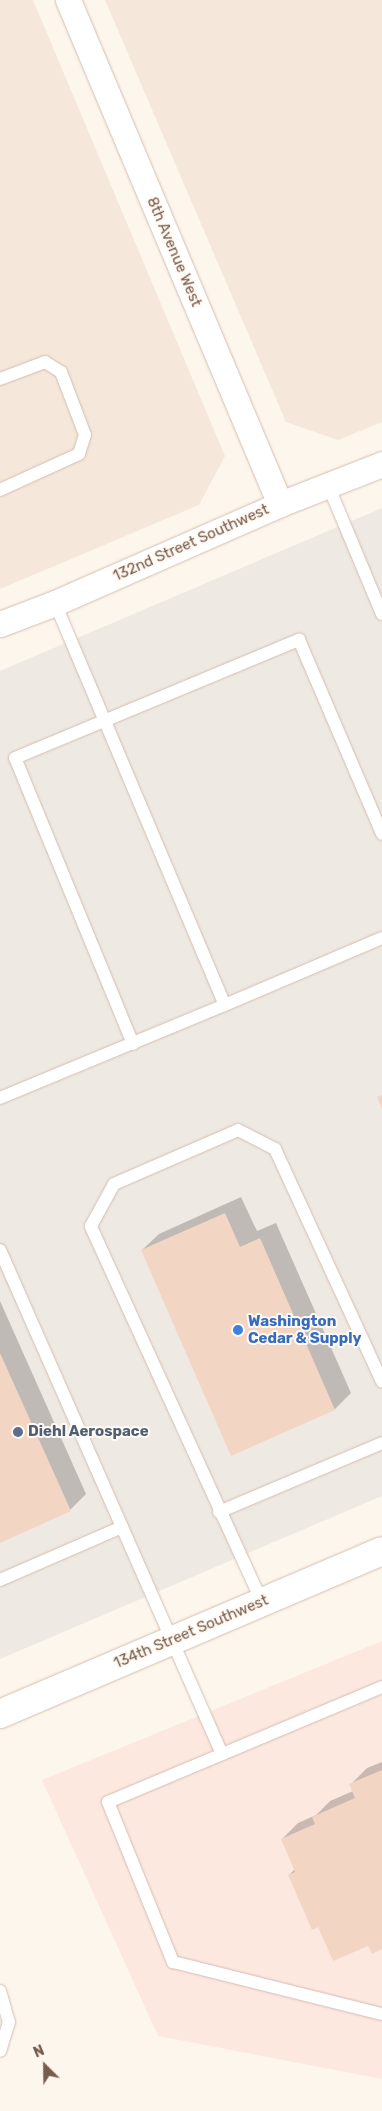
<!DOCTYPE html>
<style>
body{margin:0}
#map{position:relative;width:382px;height:2111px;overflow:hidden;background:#fdf6ec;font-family:Rubik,sans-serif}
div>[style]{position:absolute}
.residential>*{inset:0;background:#f5e8da}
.commercial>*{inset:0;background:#fde8e0}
.industrial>*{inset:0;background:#efe9e4}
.shadow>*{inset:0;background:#0003}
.building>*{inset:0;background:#f3d5c3}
.roads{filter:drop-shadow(0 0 1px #d1beb0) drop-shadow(0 0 1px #d1beb0)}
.lane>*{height:12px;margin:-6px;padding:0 6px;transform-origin:6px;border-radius:6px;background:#fff}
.street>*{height:25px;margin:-12.5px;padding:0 12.5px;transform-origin:12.5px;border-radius:12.5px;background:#fff}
.secondary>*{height:28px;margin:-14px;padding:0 14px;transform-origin:14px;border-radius:14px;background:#fff}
.dots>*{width:14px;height:14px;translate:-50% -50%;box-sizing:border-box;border:2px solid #fffaf3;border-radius:50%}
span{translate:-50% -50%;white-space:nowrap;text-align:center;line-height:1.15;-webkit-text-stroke:4px #fffaf3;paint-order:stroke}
.street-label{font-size:15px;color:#7a5c4d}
.shop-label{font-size:15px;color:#366cbe;font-weight:700}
.left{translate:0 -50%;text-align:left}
.service-label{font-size:15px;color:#4e5e75;font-weight:700}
.north{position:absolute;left:20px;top:2041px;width:50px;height:50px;-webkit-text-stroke:4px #fffaf3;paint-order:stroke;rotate:337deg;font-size:14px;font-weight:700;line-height:20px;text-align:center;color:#7a5c4d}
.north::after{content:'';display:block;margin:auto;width:18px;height:22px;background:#7a5c4d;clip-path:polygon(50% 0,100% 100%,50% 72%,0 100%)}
</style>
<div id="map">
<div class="residential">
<i style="clip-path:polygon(0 0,33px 0,225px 456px,199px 505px,0 589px)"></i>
<i style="clip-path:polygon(105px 0,382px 0,382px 422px,338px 440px,286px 422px)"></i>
</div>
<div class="commercial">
<i style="clip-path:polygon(382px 1641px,382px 2079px,158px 2036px,42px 1780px)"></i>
</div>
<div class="industrial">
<i style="clip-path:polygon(382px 508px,382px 1496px,0 1659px,0 671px)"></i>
</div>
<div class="shadow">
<i style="clip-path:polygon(241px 1197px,257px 1231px,276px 1223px,351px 1393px,335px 1409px,231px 1454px,142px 1250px,159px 1234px)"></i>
<i style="clip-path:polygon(0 1301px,86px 1494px,70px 1510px,0 1542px)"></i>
<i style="clip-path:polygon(382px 1762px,382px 1948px,319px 1925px,289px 1875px,295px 1869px,282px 1839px,298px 1823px,316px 1815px,330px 1801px,353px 1791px,350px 1785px,367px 1768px)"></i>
</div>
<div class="building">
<i style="clip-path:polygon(382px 1095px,382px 1109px,377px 1097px)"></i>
<i style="clip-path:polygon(225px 1213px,240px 1247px,260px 1238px,335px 1410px,231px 1456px,141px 1250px)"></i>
<i style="clip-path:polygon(0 1353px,71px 1511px,0 1543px)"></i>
<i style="clip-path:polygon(382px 1770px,382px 1949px,372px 1954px,368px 1946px,333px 1961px,318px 1927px,312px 1930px,288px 1875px,295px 1872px,281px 1839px,315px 1824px,312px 1817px,355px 1798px,349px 1784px)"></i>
</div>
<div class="roads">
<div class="lane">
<i style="left:0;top:379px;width:48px;rotate:-20.7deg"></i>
<i style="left:45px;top:362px;width:19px;rotate:32deg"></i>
<i style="left:61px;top:372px;width:67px;rotate:69.1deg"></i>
<i style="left:85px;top:435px;width:20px;rotate:108deg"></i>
<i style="left:79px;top:454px;width:87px;rotate:155.5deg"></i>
<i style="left:328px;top:485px;width:140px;rotate:67.3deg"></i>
<i style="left:55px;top:603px;width:436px;rotate:67.1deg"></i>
<i style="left:225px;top:1005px;width:171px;rotate:-23.1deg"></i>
<i style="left:133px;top:1044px;width:309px;rotate:-112.4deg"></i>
<i style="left:15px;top:758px;width:308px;rotate:-22.6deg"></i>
<i style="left:299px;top:640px;width:211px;rotate:66.8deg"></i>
<i style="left:0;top:1098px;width:243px;rotate:-22.5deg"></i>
<i style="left:0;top:1250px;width:551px;rotate:66.23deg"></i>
<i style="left:219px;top:1512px;width:177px;rotate:-22.9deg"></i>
<i style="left:0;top:1580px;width:133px;rotate:-23.5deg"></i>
<i style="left:262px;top:1602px;width:413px;rotate:-114.5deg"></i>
<i style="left:91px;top:1226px;width:48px;rotate:-61.3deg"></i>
<i style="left:114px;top:1184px;width:135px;rotate:-23.5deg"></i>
<i style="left:238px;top:1130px;width:42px;rotate:27.2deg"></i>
<i style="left:275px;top:1149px;width:256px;rotate:65.3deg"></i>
<i style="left:382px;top:1687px;width:297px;rotate:157.2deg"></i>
<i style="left:108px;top:1802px;width:173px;rotate:67.9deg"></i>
<i style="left:173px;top:1962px;width:215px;rotate:14deg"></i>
<i style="left:0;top:1991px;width:32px;rotate:74deg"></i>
<i style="left:9px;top:2022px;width:30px;rotate:107deg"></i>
</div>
<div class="street">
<i style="left:68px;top:0;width:547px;rotate:67.19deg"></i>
<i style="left:0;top:624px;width:59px;rotate:-20.9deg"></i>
<i style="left:55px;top:603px;width:246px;rotate:-23.7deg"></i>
<i style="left:280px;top:504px;width:110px;rotate:-21.4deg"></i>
</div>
<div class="secondary">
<i style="left:0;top:1714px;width:415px;rotate:-23.1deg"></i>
</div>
</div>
<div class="dots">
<i style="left:238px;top:1330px;background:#3f7fe0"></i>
<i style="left:18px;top:1432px;background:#5c6f8a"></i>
</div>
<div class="street-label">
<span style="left:174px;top:252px;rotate:67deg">8th Avenue West</span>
<span style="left:191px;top:543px;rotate:-24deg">132nd Street Southwest</span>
<span style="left:191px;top:1632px;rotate:-23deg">134th Street Southwest</span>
</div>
<div class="shop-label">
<span class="left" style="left:248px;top:1330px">Washington<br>Cedar &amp; Supply</span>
</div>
<div class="service-label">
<span class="left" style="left:28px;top:1432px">Diehl Aerospace</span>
</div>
<div class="north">N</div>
</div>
